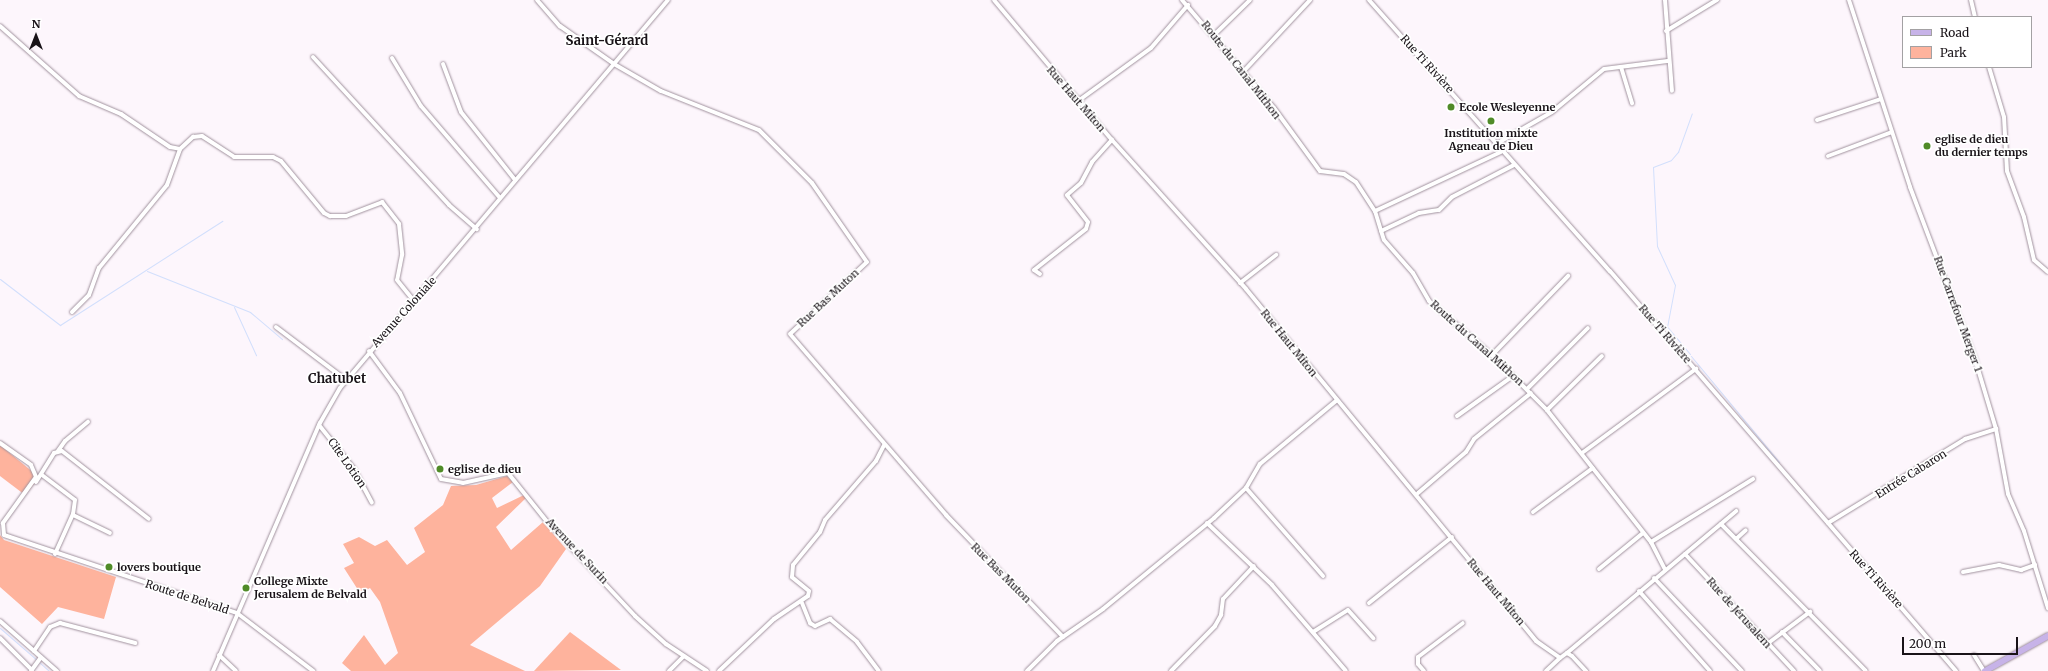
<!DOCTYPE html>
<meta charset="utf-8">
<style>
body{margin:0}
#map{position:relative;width:2048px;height:671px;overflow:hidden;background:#fdf6fc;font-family:Merriweather,serif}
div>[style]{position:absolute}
.green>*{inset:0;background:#feb39d}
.stream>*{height:1px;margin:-0.5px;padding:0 0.5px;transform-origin:0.5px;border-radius:0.5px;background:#d2dffc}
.roads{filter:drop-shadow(0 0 1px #a1929e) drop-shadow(0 0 1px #a1929e)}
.street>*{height:4px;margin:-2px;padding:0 2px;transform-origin:2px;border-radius:2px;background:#fff}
.primary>*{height:6px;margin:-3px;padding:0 3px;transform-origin:3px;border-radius:3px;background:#c7b3e8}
.dots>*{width:11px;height:11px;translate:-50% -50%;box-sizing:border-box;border:2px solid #fff;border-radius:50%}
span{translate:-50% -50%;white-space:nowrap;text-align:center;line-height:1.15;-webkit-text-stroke:3.5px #fff;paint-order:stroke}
.street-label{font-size:11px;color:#191318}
.poi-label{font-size:11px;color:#191318;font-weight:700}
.left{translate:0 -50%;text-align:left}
.quarter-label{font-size:13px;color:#191318;font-weight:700}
.legend{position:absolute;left:1902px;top:16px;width:130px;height:52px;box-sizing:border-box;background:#fff;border:1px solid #a3a1a3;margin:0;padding:5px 7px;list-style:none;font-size:12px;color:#191318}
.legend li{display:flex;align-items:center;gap:8px;height:20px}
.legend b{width:20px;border:1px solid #a3a1a3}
.north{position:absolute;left:16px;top:16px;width:40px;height:40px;-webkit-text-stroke:3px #fff;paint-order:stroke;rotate:0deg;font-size:11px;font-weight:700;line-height:16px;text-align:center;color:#191318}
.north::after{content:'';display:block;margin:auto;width:14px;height:18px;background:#191318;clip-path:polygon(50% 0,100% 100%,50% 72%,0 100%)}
.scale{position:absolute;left:1902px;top:637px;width:116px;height:18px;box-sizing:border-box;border:2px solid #191318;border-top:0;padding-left:5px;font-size:12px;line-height:14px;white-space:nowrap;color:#191318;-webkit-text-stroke:3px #fff;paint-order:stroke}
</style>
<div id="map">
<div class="green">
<i style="clip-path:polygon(0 445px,34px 473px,35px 483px,25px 495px,0 476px)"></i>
<i style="clip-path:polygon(507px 476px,513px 482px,492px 498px,497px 508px,524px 495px,526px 498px,496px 527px,511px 550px,543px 522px,566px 549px,540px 586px,470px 645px,525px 671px,351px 671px,342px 663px,364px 635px,385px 665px,398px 653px,380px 602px,370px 588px,360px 593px,344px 568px,354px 563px,343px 544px,359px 537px,375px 546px,387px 540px,407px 565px,425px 552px,414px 528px,443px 505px,451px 486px,476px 485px)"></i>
<i style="clip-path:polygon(0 535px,4px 540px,116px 577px,104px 619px,58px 607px,42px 624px,0 587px)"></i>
<i style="clip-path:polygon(570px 632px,621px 670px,534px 671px)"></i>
</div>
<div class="stream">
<i style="left:147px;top:271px;width:111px;rotate:21.7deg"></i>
<i style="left:250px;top:312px;width:42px;rotate:40.2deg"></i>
<i style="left:0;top:279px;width:76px;rotate:37.5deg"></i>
<i style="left:60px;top:325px;width:193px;rotate:-32.7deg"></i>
<i style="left:234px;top:307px;width:53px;rotate:65.4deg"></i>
<i style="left:1690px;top:354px;width:35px;rotate:-130deg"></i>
<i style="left:1667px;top:327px;width:43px;rotate:-79.2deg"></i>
<i style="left:1675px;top:285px;width:43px;rotate:-114.8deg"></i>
<i style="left:1657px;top:246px;width:79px;rotate:-92.9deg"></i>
<i style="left:1653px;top:167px;width:19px;rotate:-21deg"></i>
<i style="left:1671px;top:160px;width:11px;rotate:-49deg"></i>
<i style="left:1678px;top:152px;width:41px;rotate:-70.3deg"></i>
<i style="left:1691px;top:356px;width:138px;rotate:50.3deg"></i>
<i style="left:0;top:628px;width:49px;rotate:40.9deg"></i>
<i style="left:39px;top:662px;width:13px;rotate:42deg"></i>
</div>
<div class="roads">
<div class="street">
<i style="left:537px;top:0;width:35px;rotate:49deg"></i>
<i style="left:560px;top:26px;width:66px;rotate:35.1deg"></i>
<i style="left:614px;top:64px;width:54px;rotate:29.9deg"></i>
<i style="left:661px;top:91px;width:105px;rotate:21.7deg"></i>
<i style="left:759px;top:130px;width:75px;rotate:45deg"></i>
<i style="left:812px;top:183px;width:96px;rotate:55.2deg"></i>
<i style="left:867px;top:262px;width:105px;rotate:136.9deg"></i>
<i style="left:790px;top:334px;width:239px;rotate:49.2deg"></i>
<i style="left:946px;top:515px;width:169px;rotate:46.2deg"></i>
<i style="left:994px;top:0;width:183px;rotate:49.9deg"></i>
<i style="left:1112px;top:140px;width:200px;rotate:48deg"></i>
<i style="left:1246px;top:289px;width:456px;rotate:50.5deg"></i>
<i style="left:1536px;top:641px;width:29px;rotate:35deg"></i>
<i style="left:1560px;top:658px;width:9px;rotate:-36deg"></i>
<i style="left:1567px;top:653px;width:6px;rotate:31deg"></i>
<i style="left:1572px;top:656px;width:21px;rotate:47deg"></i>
<i style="left:1182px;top:0;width:142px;rotate:49.6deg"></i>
<i style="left:1274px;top:108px;width:78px;rotate:53.9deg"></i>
<i style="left:1320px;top:171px;width:24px;rotate:7deg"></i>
<i style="left:1344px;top:174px;width:14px;rotate:34deg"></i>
<i style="left:1356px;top:182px;width:35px;rotate:57deg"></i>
<i style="left:1375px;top:211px;width:30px;rotate:73deg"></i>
<i style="left:1384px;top:240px;width:44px;rotate:48.7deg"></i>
<i style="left:1413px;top:273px;width:32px;rotate:60deg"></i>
<i style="left:1429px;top:301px;width:83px;rotate:40.6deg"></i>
<i style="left:1492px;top:355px;width:78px;rotate:45deg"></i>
<i style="left:1547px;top:410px;width:168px;rotate:51.8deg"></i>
<i style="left:1651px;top:542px;width:31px;rotate:63deg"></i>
<i style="left:1369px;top:0;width:363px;rotate:48.4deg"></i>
<i style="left:1610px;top:271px;width:529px;rotate:49.14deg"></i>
<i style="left:1665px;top:0;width:91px;rotate:85.6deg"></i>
<i style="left:1849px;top:0;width:197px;rotate:71.9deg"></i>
<i style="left:1910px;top:187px;width:184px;rotate:69.3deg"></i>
<i style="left:1975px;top:359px;width:73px;rotate:73.3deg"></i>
<i style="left:1996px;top:429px;width:66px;rotate:79.5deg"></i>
<i style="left:2008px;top:494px;width:40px;rotate:66.6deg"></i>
<i style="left:2024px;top:531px;width:81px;rotate:72.7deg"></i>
<i style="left:1971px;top:0;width:17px;rotate:77deg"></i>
<i style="left:0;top:26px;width:106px;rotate:41.5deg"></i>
<i style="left:79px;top:96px;width:46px;rotate:23.2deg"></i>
<i style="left:121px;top:114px;width:59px;rotate:34deg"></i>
<i style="left:170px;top:147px;width:10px;rotate:11deg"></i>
<i style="left:180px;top:149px;width:18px;rotate:-43deg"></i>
<i style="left:193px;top:137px;width:9px;rotate:-6deg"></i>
<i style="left:202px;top:136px;width:38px;rotate:33deg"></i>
<i style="left:234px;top:157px;width:39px"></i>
<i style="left:273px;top:157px;width:9px;rotate:27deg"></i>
<i style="left:281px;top:161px;width:67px;rotate:50.4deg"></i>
<i style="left:324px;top:213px;width:7px;rotate:27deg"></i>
<i style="left:330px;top:216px;width:16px"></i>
<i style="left:346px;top:216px;width:39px;rotate:-21deg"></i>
<i style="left:382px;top:202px;width:28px;rotate:52deg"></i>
<i style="left:399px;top:224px;width:31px;rotate:84deg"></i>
<i style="left:402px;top:255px;width:25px;rotate:101deg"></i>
<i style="left:397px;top:280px;width:26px;rotate:51deg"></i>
<i style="left:1666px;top:31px;width:60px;rotate:-31.3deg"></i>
<i style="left:1214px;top:35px;width:50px;rotate:-44.2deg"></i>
<i style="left:313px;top:57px;width:201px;rotate:47.4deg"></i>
<i style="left:449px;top:205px;width:37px;rotate:41deg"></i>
<i style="left:392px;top:58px;width:56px;rotate:58.9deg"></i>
<i style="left:421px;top:106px;width:121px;rotate:49.3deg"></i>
<i style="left:443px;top:64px;width:51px;rotate:69.4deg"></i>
<i style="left:461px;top:112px;width:87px;rotate:51.5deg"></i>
<i style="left:1621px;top:67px;width:38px;rotate:73deg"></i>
<i style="left:1989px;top:67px;width:52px;rotate:73.3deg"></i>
<i style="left:2004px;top:117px;width:54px;rotate:86.8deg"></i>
<i style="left:2007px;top:171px;width:49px;rotate:69.7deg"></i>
<i style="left:2024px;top:217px;width:44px;rotate:76.9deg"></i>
<i style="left:2034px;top:260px;width:18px;rotate:41deg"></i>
<i style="left:1242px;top:73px;width:100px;rotate:-47deg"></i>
<i style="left:1078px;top:101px;width:90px;rotate:-36deg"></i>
<i style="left:1151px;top:48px;width:57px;rotate:-49.3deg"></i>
<i style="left:1817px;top:120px;width:67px;rotate:-18.2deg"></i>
<i style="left:1496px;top:144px;width:64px;rotate:-29.7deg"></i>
<i style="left:1552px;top:112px;width:67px;rotate:-39.6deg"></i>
<i style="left:1604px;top:69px;width:64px;rotate:-7.1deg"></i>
<i style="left:1828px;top:156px;width:68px;rotate:-20.6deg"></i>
<i style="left:1375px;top:211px;width:139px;rotate:-25.1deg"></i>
<i style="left:1381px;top:231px;width:42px;rotate:-25.3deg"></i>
<i style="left:1419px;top:213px;width:20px;rotate:-9deg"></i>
<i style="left:1439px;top:210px;width:18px;rotate:-45deg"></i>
<i style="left:1452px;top:197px;width:70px;rotate:-27.3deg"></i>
<i style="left:1040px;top:274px;width:7px;rotate:-146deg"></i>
<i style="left:1034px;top:270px;width:66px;rotate:-38.3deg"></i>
<i style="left:1086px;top:229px;width:7px;rotate:-74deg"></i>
<i style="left:1088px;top:222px;width:34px;rotate:-128deg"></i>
<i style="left:1067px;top:195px;width:18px;rotate:-41deg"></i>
<i style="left:1081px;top:183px;width:24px;rotate:-62deg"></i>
<i style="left:1092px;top:162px;width:30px;rotate:-48deg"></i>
<i style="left:1240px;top:283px;width:46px;rotate:-37.9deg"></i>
<i style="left:72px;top:312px;width:24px;rotate:-45deg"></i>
<i style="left:89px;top:295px;width:29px;rotate:-70deg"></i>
<i style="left:99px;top:268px;width:107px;rotate:-50.7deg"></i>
<i style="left:167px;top:185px;width:38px;rotate:-70deg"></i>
<i style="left:276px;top:327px;width:88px;rotate:37.1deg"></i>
<i style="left:369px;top:351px;width:52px;rotate:53.6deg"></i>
<i style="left:400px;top:393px;width:95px;rotate:64.5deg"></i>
<i style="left:441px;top:479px;width:22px;rotate:10deg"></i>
<i style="left:463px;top:483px;width:46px;rotate:-12.5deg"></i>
<i style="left:508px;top:473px;width:65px;rotate:51.2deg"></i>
<i style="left:549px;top:524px;width:126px;rotate:46.9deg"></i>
<i style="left:635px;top:616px;width:42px;rotate:42.1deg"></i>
<i style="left:666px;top:644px;width:49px;rotate:33.4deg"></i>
<i style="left:1492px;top:355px;width:110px;rotate:-46.1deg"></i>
<i style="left:1527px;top:389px;width:86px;rotate:-45deg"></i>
<i style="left:1547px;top:410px;width:77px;rotate:-44.5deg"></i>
<i style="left:1457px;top:416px;width:69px;rotate:-35.5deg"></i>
<i style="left:319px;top:425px;width:56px;rotate:51.5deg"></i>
<i style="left:354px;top:469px;width:38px;rotate:62deg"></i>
<i style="left:0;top:443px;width:38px;rotate:35deg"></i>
<i style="left:31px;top:465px;width:13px;rotate:67deg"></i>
<i style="left:36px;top:477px;width:57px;rotate:125.7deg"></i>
<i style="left:3px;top:523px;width:12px;rotate:85deg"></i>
<i style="left:4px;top:535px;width:246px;rotate:18.5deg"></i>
<i style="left:237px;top:613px;width:96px;rotate:37.3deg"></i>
<i style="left:58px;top:451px;width:12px;rotate:-55deg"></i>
<i style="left:65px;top:441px;width:30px;rotate:-40deg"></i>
<i style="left:1582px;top:453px;width:142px;rotate:-36.4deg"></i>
<i style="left:42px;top:475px;width:41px;rotate:37.1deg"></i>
<i style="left:75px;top:500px;width:15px;rotate:98deg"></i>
<i style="left:73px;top:515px;width:41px;rotate:25.9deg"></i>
<i style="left:36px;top:482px;width:34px;rotate:-58deg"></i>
<i style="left:54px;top:453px;width:8px;rotate:-14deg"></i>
<i style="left:62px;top:451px;width:110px;rotate:38deg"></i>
<i style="left:1246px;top:488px;width:117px;rotate:48.8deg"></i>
<i style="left:1418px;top:493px;width:63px;rotate:-40.5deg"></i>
<i style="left:1466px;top:452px;width:15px;rotate:-58deg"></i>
<i style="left:1474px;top:439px;width:73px;rotate:-38.9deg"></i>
<i style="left:1533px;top:512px;width:74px;rotate:-36.3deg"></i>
<i style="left:1207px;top:523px;width:90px;rotate:43.6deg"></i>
<i style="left:1272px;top:585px;width:113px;rotate:49.3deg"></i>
<i style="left:1828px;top:523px;width:161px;rotate:-31.5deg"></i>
<i style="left:1965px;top:439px;width:33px;rotate:-18deg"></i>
<i style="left:1721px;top:524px;width:206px;rotate:45.4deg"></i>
<i style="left:1736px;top:539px;width:13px;rotate:-42deg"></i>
<i style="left:1651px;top:542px;width:120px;rotate:-31.7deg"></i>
<i style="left:55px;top:554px;width:44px;rotate:-65.8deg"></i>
<i style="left:1685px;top:554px;width:160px;rotate:47deg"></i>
<i style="left:1599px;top:569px;width:57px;rotate:-39.3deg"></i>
<i style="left:1963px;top:572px;width:37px;rotate:-11deg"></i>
<i style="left:1999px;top:565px;width:23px;rotate:13deg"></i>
<i style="left:2021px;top:570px;width:15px;rotate:-20deg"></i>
<i style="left:1654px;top:578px;width:128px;rotate:46.6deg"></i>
<i style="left:1639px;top:591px;width:107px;rotate:48.4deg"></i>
<i style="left:802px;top:603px;width:22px;rotate:68deg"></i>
<i style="left:810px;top:623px;width:6px;rotate:31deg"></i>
<i style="left:815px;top:626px;width:17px;rotate:-25deg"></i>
<i style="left:830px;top:619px;width:35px;rotate:40deg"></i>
<i style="left:857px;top:642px;width:36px;rotate:53deg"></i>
<i style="left:1369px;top:603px;width:106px;rotate:-38.5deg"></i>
<i style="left:0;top:621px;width:76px;rotate:41.3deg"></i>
<i style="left:1313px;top:632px;width:41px;rotate:-32.2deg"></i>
<i style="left:1348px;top:610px;width:38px;rotate:48deg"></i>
<i style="left:1782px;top:632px;width:54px;rotate:45.7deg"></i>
<i style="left:0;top:638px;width:45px;rotate:45deg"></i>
<i style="left:1767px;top:644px;width:54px;rotate:-36.7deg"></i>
<i style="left:34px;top:651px;width:29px;rotate:-56deg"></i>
<i style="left:50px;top:627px;width:11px;rotate:-22deg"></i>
<i style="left:60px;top:623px;width:78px;rotate:14.9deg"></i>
<i style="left:1567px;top:653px;width:221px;rotate:-40deg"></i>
<i style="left:219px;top:655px;width:23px;rotate:43deg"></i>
<i style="left:1974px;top:655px;width:19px;rotate:58deg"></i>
<i style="left:31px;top:671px;width:17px;rotate:-54deg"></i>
<i style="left:213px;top:671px;width:270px;rotate:-66.7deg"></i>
<i style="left:320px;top:423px;width:40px;rotate:-60.3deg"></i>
<i style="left:340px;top:388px;width:508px;rotate:-49.79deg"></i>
<i style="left:669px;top:671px;width:21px;rotate:-45deg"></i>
<i style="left:719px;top:671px;width:76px;rotate:-43.4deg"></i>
<i style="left:774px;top:619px;width:41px;rotate:-34.1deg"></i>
<i style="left:808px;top:596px;width:5px;rotate:-79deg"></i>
<i style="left:809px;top:591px;width:22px;rotate:-141deg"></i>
<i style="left:792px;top:577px;width:12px;rotate:-85deg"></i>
<i style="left:793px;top:565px;width:43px;rotate:-50.7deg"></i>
<i style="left:820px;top:532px;width:13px;rotate:-67deg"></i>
<i style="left:825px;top:520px;width:78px;rotate:-49.2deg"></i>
<i style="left:876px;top:461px;width:18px;rotate:-63deg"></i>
<i style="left:1027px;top:671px;width:42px;rotate:-45deg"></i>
<i style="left:1057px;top:641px;width:56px;rotate:-34.8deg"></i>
<i style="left:1103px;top:609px;width:144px;rotate:-39.3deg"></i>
<i style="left:1214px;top:518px;width:44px;rotate:-43.2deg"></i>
<i style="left:1246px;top:488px;width:28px;rotate:-60deg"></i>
<i style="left:1260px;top:464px;width:100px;rotate:-39.7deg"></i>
<i style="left:1171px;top:671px;width:63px;rotate:-45.6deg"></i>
<i style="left:1215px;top:626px;width:13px;rotate:-61deg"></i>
<i style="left:1221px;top:615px;width:16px;rotate:-83deg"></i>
<i style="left:1223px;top:599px;width:45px;rotate:-46.8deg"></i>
<i style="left:1424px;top:671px;width:9px;rotate:-131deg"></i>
<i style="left:1418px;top:664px;width:7px;rotate:-90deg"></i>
<i style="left:1418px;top:657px;width:56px;rotate:-37.1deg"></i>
<i style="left:1546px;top:671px;width:19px;rotate:-43deg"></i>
</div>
<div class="primary">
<i style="left:1985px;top:671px;width:72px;rotate:-29.1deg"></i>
</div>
</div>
<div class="dots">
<i style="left:1451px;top:107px;background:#508b28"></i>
<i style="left:1491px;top:121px;background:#508b28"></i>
<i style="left:1927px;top:146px;background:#508b28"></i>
<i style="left:440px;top:469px;background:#508b28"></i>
<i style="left:109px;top:567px;background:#508b28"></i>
<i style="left:246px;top:588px;background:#508b28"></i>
</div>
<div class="street-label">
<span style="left:1427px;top:64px;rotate:48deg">Rue Ti Rivière</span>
<span style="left:1241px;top:70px;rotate:52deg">Route du Canal Mithon</span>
<span style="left:1076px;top:99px;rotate:49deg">Rue Haut Miton</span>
<span style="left:828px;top:298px;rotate:-43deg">Rue Bas Muton</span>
<span style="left:404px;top:312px;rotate:-48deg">Avenue Coloniale</span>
<span style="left:1958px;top:314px;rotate:70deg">Rue Carrefour Merger 1</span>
<span style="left:1665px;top:334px;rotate:49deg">Rue Ti Rivière</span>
<span style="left:1289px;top:343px;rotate:51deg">Rue Haut Miton</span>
<span style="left:1477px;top:343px;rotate:42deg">Route du Canal Mithon</span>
<span style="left:347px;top:463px;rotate:55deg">Cite Lotion</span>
<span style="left:1911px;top:474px;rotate:-32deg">Entrée Cabaron</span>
<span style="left:577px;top:551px;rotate:47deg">Avenue de Surin</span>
<span style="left:1001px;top:573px;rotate:45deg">Rue Bas Muton</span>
<span style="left:1876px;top:579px;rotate:48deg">Rue Ti Rivière</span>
<span style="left:1496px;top:592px;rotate:50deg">Rue Haut Miton</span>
<span style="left:187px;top:597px;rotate:18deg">Route de Belvald</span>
<span style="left:1739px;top:613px;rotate:48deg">Rue de Jérusalem</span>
</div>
<div class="poi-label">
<span class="left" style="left:1459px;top:107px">Ecole Wesleyenne</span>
<span style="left:1491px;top:140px">Institution mixte<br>Agneau de Dieu</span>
<span class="left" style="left:1935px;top:146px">eglise de dieu<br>du dernier temps</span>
<span class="left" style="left:448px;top:469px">eglise de dieu</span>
<span class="left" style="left:117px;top:567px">lovers boutique</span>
<span class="left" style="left:254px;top:588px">College Mixte<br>Jerusalem de Belvald</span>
</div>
<div class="quarter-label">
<span style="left:607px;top:41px">Saint-Gérard</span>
<span style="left:337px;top:379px">Chatubet</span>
</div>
<ul class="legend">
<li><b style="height:5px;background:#c7b3e8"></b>Road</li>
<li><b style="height:11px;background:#feb39d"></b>Park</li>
</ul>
<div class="north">N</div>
<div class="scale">200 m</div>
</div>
